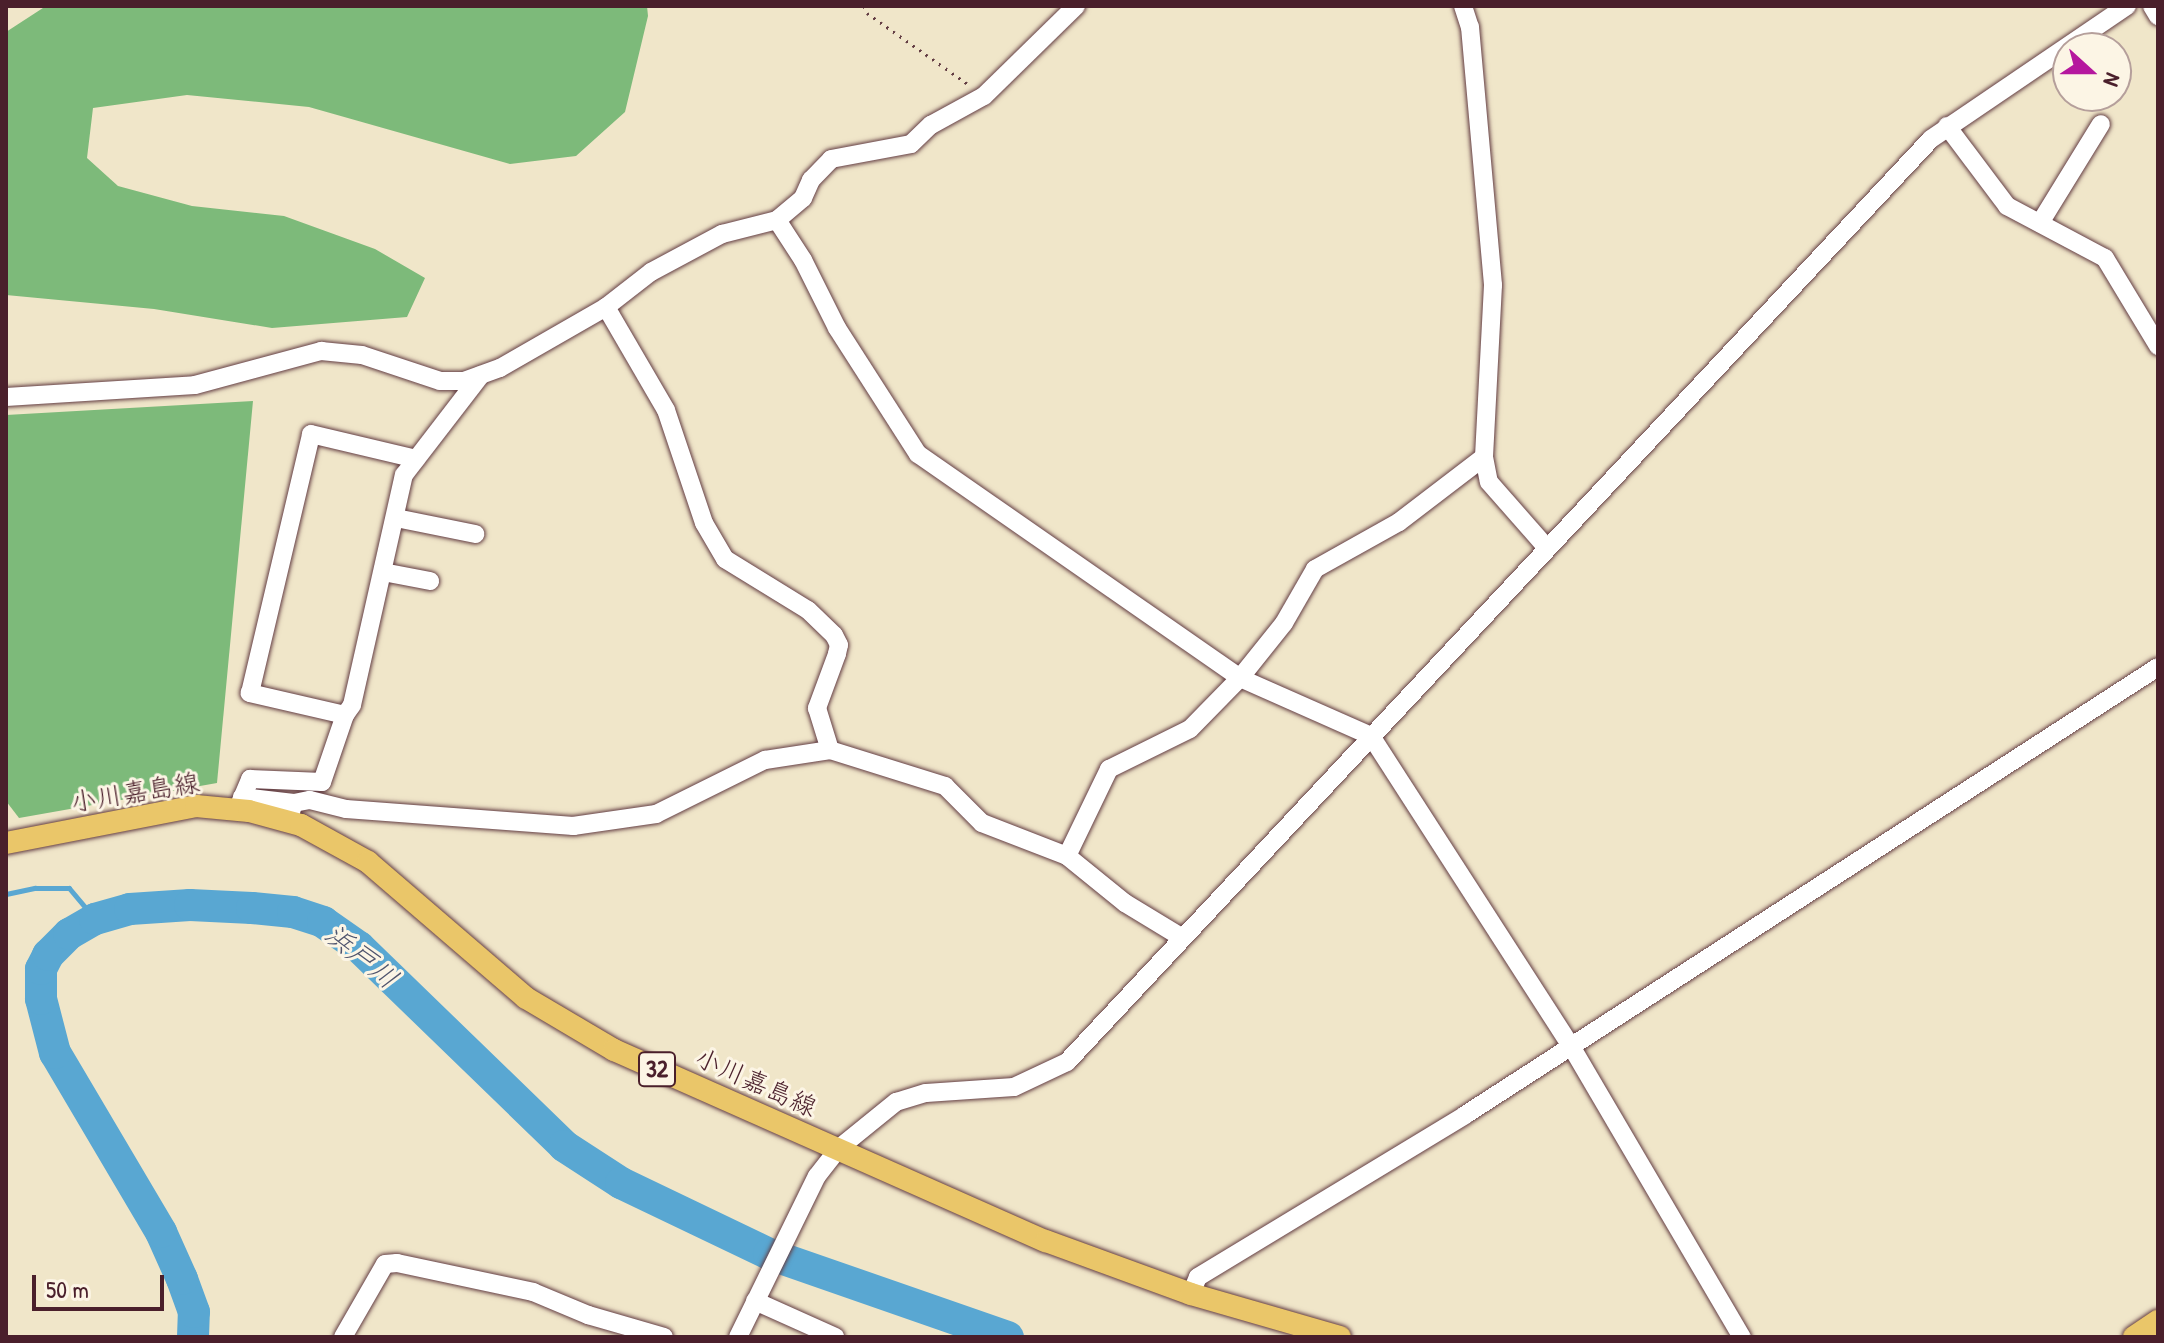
<!DOCTYPE html>
<meta charset="utf-8">
<style>
body{margin:0}
#map{position:relative;width:2164px;height:1343px;overflow:hidden;background:#f0e6c9;font-family:"Patrick Hand","Klee One",sans-serif}
div>[style]{position:absolute}
.forest>*{inset:0;background:#7dba7a}
.stream>*{height:5px;margin:-2.5px;padding:0 2.5px;transform-origin:2.5px;border-radius:2.5px;background:#59a7d2}
.river>*{height:32px;margin:-16px;padding:0 16px;transform-origin:16px;border-radius:16px;background:#59a7d2}
.path>*{height:3px;margin-top:-1.5px;transform-origin:0;background:repeating-linear-gradient(90deg,#633d43 0 2px,transparent 0 8px)}
.roads{filter:drop-shadow(0 0 2px #633d43) drop-shadow(0 0 2px #633d43)}
.minor>*{height:18px;margin:-9px;padding:0 9px;transform-origin:9px;border-radius:9px;background:#fff}
.major>*{height:22px;margin:-11px;padding:0 11px;transform-origin:11px;border-radius:11px;background:#eac669}
span{translate:-50% -50%;white-space:nowrap;text-align:center;line-height:1.15;-webkit-text-stroke:6px #fcf5e5;paint-order:stroke}
.shield-label span{padding:2px 6px;background:#fcf5e5;border:2px solid;border-radius:6px;-webkit-text-stroke-width:0}
.shield-label{font-size:24px;color:#4a1f2b;font-weight:700}
.street-label{font-size:26px;color:#4a1f2b}
.water-label{font-size:28px;color:#50556e;font-style:italic}
.frame{position:absolute;inset:0;border:8px solid #4a1f2b;pointer-events:none}
.north{position:absolute;left:2052px;top:32px;width:80px;height:80px;box-sizing:border-box;background:#fcf5e5;border:2px solid #b59f9b;border-radius:50%;rotate:111deg;font-size:22px;font-weight:700;line-height:32px;text-align:center;color:#4a1f2b}
.north::after{content:'';display:block;margin:auto;width:28px;height:36px;background:#b5179e;clip-path:polygon(50% 0,100% 100%,50% 72%,0 100%)}
.scale{position:absolute;left:32px;top:1275px;width:132px;height:36px;box-sizing:border-box;border:4px solid #4a1f2b;border-top:0;padding-left:10px;font-size:24px;line-height:28px;white-space:nowrap;color:#4a1f2b;-webkit-text-stroke:6px #fcf5e5;paint-order:stroke}
</style>
<div id="map">
<div class="forest">
<i style="clip-path:polygon(46px 6px,647px 6px,648px 16px,625px 112px,576px 156px,510px 164px,309px 107px,187px 95px,93px 108px,87px 158px,118px 186px,192px 206px,284px 216px,375px 249px,425px 278px,407px 317px,272px 328px,154px 309px,6px 295px,6px 32px)"></i>
<i style="clip-path:polygon(253px 401px,217px 783px,19px 818px,6px 801px,6px 415px)"></i>
</div>
<div class="stream">
<i style="left:6px;top:894px;width:30px;rotate:-12deg"></i>
<i style="left:35px;top:888px;width:34px"></i>
<i style="left:69px;top:888px;width:40px;rotate:50deg"></i>
</div>
<div class="river">
<i style="left:193px;top:1337px;width:25px;rotate:-88deg"></i>
<i style="left:194px;top:1312px;width:35px;rotate:-110deg"></i>
<i style="left:182px;top:1279px;width:51px;rotate:-114.1deg"></i>
<i style="left:161px;top:1232px;width:208px;rotate:-120.6deg"></i>
<i style="left:55px;top:1053px;width:56px;rotate:-104.5deg"></i>
<i style="left:41px;top:999px;width:30px;rotate:-90deg"></i>
<i style="left:41px;top:969px;width:16px;rotate:-63deg"></i>
<i style="left:48px;top:955px;width:30px;rotate:-45deg"></i>
<i style="left:69px;top:934px;width:30px;rotate:-30deg"></i>
<i style="left:95px;top:919px;width:36px;rotate:-16deg"></i>
<i style="left:130px;top:909px;width:60px;rotate:-3.8deg"></i>
<i style="left:190px;top:905px;width:62px;rotate:2.8deg"></i>
<i style="left:252px;top:908px;width:41px;rotate:5.6deg"></i>
<i style="left:293px;top:912px;width:32px;rotate:18deg"></i>
<i style="left:323px;top:922px;width:44px;rotate:34.8deg"></i>
<i style="left:359px;top:947px;width:286px;rotate:44.1deg"></i>
<i style="left:564px;top:1146px;width:68px;rotate:33deg"></i>
<i style="left:621px;top:1183px;width:164px;rotate:25.6deg"></i>
<i style="left:769px;top:1254px;width:253px;rotate:19.2deg"></i>
</div>
<div class="path">
<i style="left:864px;top:6px;width:8px;rotate:67deg"></i>
<i style="left:867px;top:13px;width:125px;rotate:35.2deg"></i>
</div>
<div class="roads">
<div class="minor">
<i style="left:1463px;top:6px;width:22px;rotate:72deg"></i>
<i style="left:1470px;top:27px;width:259px;rotate:84.9deg"></i>
<i style="left:1493px;top:285px;width:172px;rotate:93deg"></i>
<i style="left:1484px;top:457px;width:25px;rotate:79deg"></i>
<i style="left:1489px;top:482px;width:88px;rotate:48.7deg"></i>
<i style="left:2152px;top:6px;width:12px;rotate:59deg"></i>
<i style="left:1947px;top:126px;width:100px;rotate:53.1deg"></i>
<i style="left:2007px;top:206px;width:111px;rotate:28deg"></i>
<i style="left:2105px;top:258px;width:103px;rotate:58.9deg"></i>
<i style="left:777px;top:220px;width:48px;rotate:57deg"></i>
<i style="left:803px;top:260px;width:76px;rotate:63.4deg"></i>
<i style="left:837px;top:328px;width:150px;rotate:57.3deg"></i>
<i style="left:918px;top:454px;width:392px;rotate:34.8deg"></i>
<i style="left:1240px;top:678px;width:143px;rotate:23.9deg"></i>
<i style="left:1371px;top:736px;width:369px;rotate:57.2deg"></i>
<i style="left:1571px;top:1046px;width:338px;rotate:59.6deg"></i>
<i style="left:2040px;top:223px;width:116px;rotate:-58.4deg"></i>
<i style="left:606px;top:307px;width:119px;rotate:59.8deg"></i>
<i style="left:666px;top:410px;width:119px;rotate:71.4deg"></i>
<i style="left:704px;top:523px;width:42px;rotate:59.7deg"></i>
<i style="left:725px;top:559px;width:97px;rotate:31.6deg"></i>
<i style="left:808px;top:610px;width:36px;rotate:44deg"></i>
<i style="left:834px;top:635px;width:11px;rotate:63deg"></i>
<i style="left:839px;top:645px;width:9px;rotate:103deg"></i>
<i style="left:837px;top:654px;width:58px;rotate:110.3deg"></i>
<i style="left:817px;top:708px;width:44px;rotate:72.8deg"></i>
<i style="left:6px;top:397px;width:189px;rotate:-3.6deg"></i>
<i style="left:195px;top:385px;width:131px;rotate:-15.1deg"></i>
<i style="left:321px;top:351px;width:41px;rotate:5.6deg"></i>
<i style="left:362px;top:355px;width:82px;rotate:18.4deg"></i>
<i style="left:440px;top:381px;width:24px"></i>
<i style="left:464px;top:381px;width:38px;rotate:-20deg"></i>
<i style="left:500px;top:368px;width:122px;rotate:-29.9deg"></i>
<i style="left:606px;top:307px;width:57px;rotate:-37.9deg"></i>
<i style="left:651px;top:272px;width:81px;rotate:-28.2deg"></i>
<i style="left:722px;top:234px;width:57px;rotate:-14.3deg"></i>
<i style="left:777px;top:220px;width:34px;rotate:-40deg"></i>
<i style="left:803px;top:198px;width:20px;rotate:-66deg"></i>
<i style="left:811px;top:180px;width:29px;rotate:-46deg"></i>
<i style="left:831px;top:159px;width:81px;rotate:-10.6deg"></i>
<i style="left:911px;top:144px;width:28px;rotate:-44deg"></i>
<i style="left:931px;top:125px;width:60px;rotate:-28.7deg"></i>
<i style="left:984px;top:96px;width:129px;rotate:-44.4deg"></i>
<i style="left:396px;top:518px;width:81px;rotate:11.4deg"></i>
<i style="left:383px;top:572px;width:48px;rotate:10.8deg"></i>
<i style="left:345px;top:715px;width:98px;rotate:-167deg"></i>
<i style="left:250px;top:693px;width:266px;rotate:-76.7deg"></i>
<i style="left:311px;top:434px;width:108px;rotate:13.4deg"></i>
<i style="left:242px;top:797px;width:52px;rotate:6.6deg"></i>
<i style="left:237px;top:810px;width:34px;rotate:-67deg"></i>
<i style="left:250px;top:779px;width:72px;rotate:2.4deg"></i>
<i style="left:322px;top:782px;width:71px;rotate:-71.1deg"></i>
<i style="left:345px;top:715px;width:12px;rotate:-55deg"></i>
<i style="left:352px;top:705px;width:236px;rotate:-77.3deg"></i>
<i style="left:404px;top:475px;width:126px;rotate:-52.4deg"></i>
<i style="left:288px;top:821px;width:19px;rotate:-72deg"></i>
<i style="left:294px;top:803px;width:16px;rotate:-11deg"></i>
<i style="left:310px;top:800px;width:37px;rotate:14deg"></i>
<i style="left:346px;top:809px;width:228px;rotate:4.3deg"></i>
<i style="left:573px;top:826px;width:84px;rotate:-8.2deg"></i>
<i style="left:656px;top:814px;width:122px;rotate:-26.4deg"></i>
<i style="left:765px;top:760px;width:66px;rotate:-8.7deg"></i>
<i style="left:830px;top:750px;width:121px;rotate:17.4deg"></i>
<i style="left:945px;top:786px;width:52px;rotate:45deg"></i>
<i style="left:982px;top:823px;width:91px;rotate:21.2deg"></i>
<i style="left:1067px;top:856px;width:75px;rotate:39deg"></i>
<i style="left:1125px;top:903px;width:66px;rotate:31.3deg"></i>
<i style="left:1067px;top:856px;width:97px;rotate:-64.2deg"></i>
<i style="left:1109px;top:769px;width:90px;rotate:-26.3deg"></i>
<i style="left:1190px;top:729px;width:71px;rotate:-45.6deg"></i>
<i style="left:1240px;top:678px;width:70px;rotate:-51.3deg"></i>
<i style="left:1284px;top:623px;width:62px;rotate:-60.1deg"></i>
<i style="left:1315px;top:569px;width:96px;rotate:-29.2deg"></i>
<i style="left:1399px;top:522px;width:107px;rotate:-37.4deg"></i>
<i style="left:1191px;top:1294px;width:18px;rotate:-68deg"></i>
<i style="left:1198px;top:1277px;width:312px;rotate:-31.2deg"></i>
<i style="left:1465px;top:1115px;width:825px;rotate:-32.88deg"></i>
<i style="left:755px;top:1301px;width:88px;rotate:24.2deg"></i>
<i style="left:343px;top:1337px;width:84px;rotate:-60.1deg"></i>
<i style="left:385px;top:1264px;width:12px;rotate:-5deg"></i>
<i style="left:397px;top:1263px;width:139px;rotate:12deg"></i>
<i style="left:533px;top:1292px;width:60px;rotate:22.7deg"></i>
<i style="left:588px;top:1315px;width:79px;rotate:16.1deg"></i>
<i style="left:738px;top:1337px;width:179px;rotate:-63.9deg"></i>
<i style="left:817px;top:1176px;width:34px;rotate:-52deg"></i>
<i style="left:838px;top:1149px;width:75px;rotate:-39deg"></i>
<i style="left:896px;top:1102px;width:31px;rotate:-17deg"></i>
<i style="left:926px;top:1093px;width:88px;rotate:-3.9deg"></i>
<i style="left:1014px;top:1087px;width:59px;rotate:-25.3deg"></i>
<i style="left:1067px;top:1062px;width:1264px;rotate:-46.89deg"></i>
<i style="left:1931px;top:139px;width:237px;rotate:-34.2deg"></i>
</div>
<div class="major">
<i style="left:6px;top:843px;width:194px;rotate:-11deg"></i>
<i style="left:196px;top:806px;width:53px;rotate:5.4deg"></i>
<i style="left:249px;top:811px;width:54px;rotate:15.1deg"></i>
<i style="left:301px;top:825px;width:77px;rotate:28.9deg"></i>
<i style="left:368px;top:862px;width:208px;rotate:40.7deg"></i>
<i style="left:526px;top:998px;width:102px;rotate:30.6deg"></i>
<i style="left:614px;top:1050px;width:472px;rotate:23.9deg"></i>
<i style="left:1046px;top:1241px;width:154px;rotate:20.1deg"></i>
<i style="left:1191px;top:1294px;width:155px;rotate:16.1deg"></i>
<i style="left:2134px;top:1337px;width:29px;rotate:-34deg"></i>
</div>
</div>
<div class="shield-label">
<span style="left:657px;top:1069px">32</span>
</div>
<div class="street-label">
<span style="left:135px;top:792px;rotate:-9deg">小川嘉島線</span>
<span style="left:756px;top:1082px;rotate:24deg">小川嘉島線</span>
</div>
<div class="water-label">
<span style="left:362px;top:956px;rotate:39deg">浜戸川</span>
</div>
<div class="frame"></div>
<div class="north">N</div>
<div class="scale">50 m</div>
</div>
